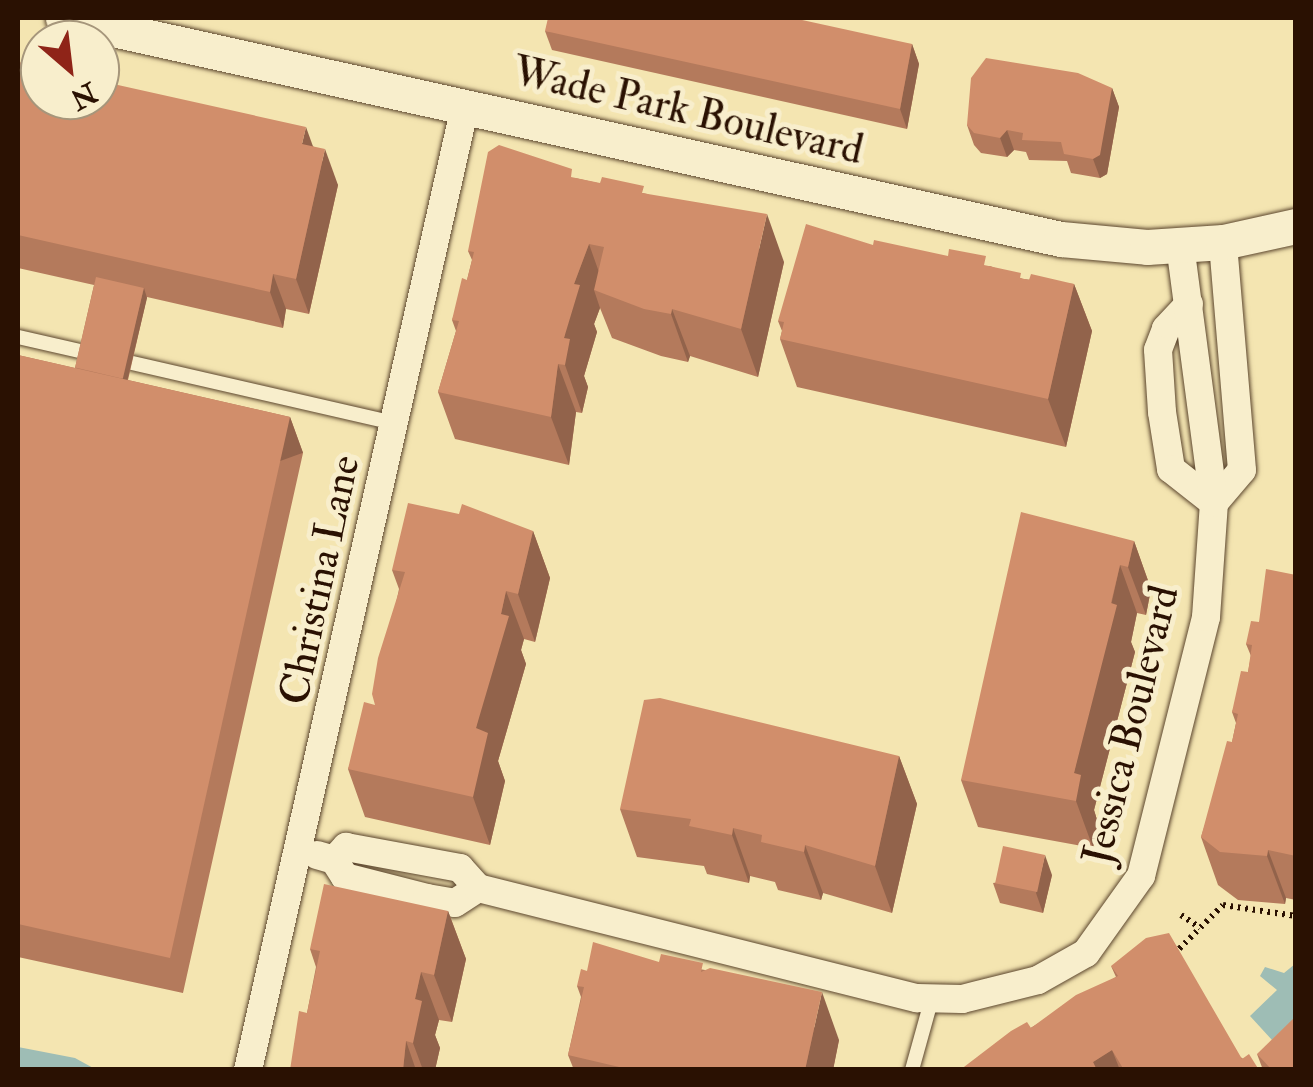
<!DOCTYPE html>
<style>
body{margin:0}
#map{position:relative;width:1313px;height:1087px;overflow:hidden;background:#f4e5b1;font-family:"IM FELL Double Pica",serif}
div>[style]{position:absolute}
.water>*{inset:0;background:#9ebdb5}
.path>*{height:6px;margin-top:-3px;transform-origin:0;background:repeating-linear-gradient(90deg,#2a1102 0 2.5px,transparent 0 7.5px)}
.roads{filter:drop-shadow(0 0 2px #5c462e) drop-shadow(0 0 2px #5c462e)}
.service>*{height:14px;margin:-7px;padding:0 7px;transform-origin:7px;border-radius:7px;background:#f8eecc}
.minor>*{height:28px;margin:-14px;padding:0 14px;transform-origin:14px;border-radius:14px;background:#f8eecc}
.tertiary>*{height:35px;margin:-17.5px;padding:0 17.5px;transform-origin:17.5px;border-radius:17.5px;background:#f8eecc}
.wall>*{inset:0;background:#b47a5c}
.shaded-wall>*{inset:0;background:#92634b;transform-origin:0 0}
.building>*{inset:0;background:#d18e6b;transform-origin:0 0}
span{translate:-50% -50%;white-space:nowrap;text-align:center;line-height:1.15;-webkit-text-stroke:10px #f8eecc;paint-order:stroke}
.street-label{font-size:42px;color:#2a1102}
.frame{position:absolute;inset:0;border:20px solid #2a1102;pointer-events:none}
.north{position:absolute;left:20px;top:20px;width:100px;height:100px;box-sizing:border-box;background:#f8eecc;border:2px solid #a6967b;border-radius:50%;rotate:152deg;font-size:28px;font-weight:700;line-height:40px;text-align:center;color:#2a1102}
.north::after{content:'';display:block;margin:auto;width:35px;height:45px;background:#8f2418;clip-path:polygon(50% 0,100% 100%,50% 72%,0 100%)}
</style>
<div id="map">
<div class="water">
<i style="clip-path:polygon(1295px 964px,1295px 1018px,1272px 1040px,1250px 1016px,1277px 990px,1260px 976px,1265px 967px,1284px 973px)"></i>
<i style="clip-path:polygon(18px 1047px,75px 1058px,95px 1069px,18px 1069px)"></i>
</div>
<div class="path">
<i style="left:1181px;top:915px;width:23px;rotate:34deg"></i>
<i style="left:1174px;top:954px;width:69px;rotate:-45deg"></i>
<i style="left:1223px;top:905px;width:74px;rotate:8.6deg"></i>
</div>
<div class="roads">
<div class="service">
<i style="left:18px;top:337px;width:68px;rotate:12.8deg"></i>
<i style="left:132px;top:363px;width:270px;rotate:12.9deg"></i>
<i style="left:912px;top:1070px;width:75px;rotate:-74.5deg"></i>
</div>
<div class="minor">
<i style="left:1189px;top:304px;width:34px;rotate:133deg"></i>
<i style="left:1166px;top:329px;width:22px;rotate:111deg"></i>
<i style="left:1158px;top:350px;width:62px;rotate:86.3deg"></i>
<i style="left:1162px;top:412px;width:58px;rotate:81deg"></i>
<i style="left:1171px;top:469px;width:55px;rotate:38.3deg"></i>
<i style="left:1214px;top:503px;width:43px;rotate:-49.7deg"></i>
<i style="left:1242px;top:470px;width:229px;rotate:-94.8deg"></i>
<i style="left:317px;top:855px;width:18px;rotate:16deg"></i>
<i style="left:334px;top:860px;width:20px;rotate:57deg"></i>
<i style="left:345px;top:877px;width:85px;rotate:14.4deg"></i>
<i style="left:427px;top:898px;width:28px;rotate:10deg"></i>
<i style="left:455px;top:903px;width:27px;rotate:-33deg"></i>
<i style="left:334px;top:860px;width:18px;rotate:-47deg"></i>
<i style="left:346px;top:847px;width:116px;rotate:10.4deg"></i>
<i style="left:460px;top:868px;width:27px;rotate:48deg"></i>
<i style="left:478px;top:888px;width:453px;rotate:14.1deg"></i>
<i style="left:917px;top:998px;width:45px;rotate:1.3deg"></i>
<i style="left:962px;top:999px;width:78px;rotate:-14deg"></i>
<i style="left:1038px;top:980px;width:55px;rotate:-29.4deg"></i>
<i style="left:1086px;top:953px;width:95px;rotate:-54.5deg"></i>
<i style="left:1141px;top:876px;width:267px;rotate:-75.9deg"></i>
<i style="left:1206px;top:617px;width:114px;rotate:-86deg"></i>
<i style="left:1214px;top:503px;width:260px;rotate:-97.5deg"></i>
<i style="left:248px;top:1070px;width:988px;rotate:-77.31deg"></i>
</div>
<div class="tertiary">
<i style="left:63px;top:18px;width:1022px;rotate:12.49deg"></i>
<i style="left:1061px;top:239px;width:86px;rotate:5.3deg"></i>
<i style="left:1147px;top:247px;width:76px;rotate:-3.8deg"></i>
<i style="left:1223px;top:242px;width:75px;rotate:-12.4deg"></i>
</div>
</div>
<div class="wall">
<i style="clip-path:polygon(545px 31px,912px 44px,919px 64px,907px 129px,552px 50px)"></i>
<i style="clip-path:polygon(18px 62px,313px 146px,338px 185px,309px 314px,286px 309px,283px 328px,147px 297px,128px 380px,290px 417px,303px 453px,183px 993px,18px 957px,18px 355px,75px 368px,94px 285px,18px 268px)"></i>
<i style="clip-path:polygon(1112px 88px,1119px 107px,1107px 174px,1100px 178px,1071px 173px,1067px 161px,1029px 160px,1026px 152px,1014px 150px,1007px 157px,981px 153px,974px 145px,967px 125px)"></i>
<i style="clip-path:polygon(575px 178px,647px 194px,784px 262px,758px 377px,690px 356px,688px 362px,661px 356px,612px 338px,600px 308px,594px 324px,597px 332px,584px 376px,588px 387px,582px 413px,576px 412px,569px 465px,455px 439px,438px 392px,456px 331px,452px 320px,467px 280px,472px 260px,468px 251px)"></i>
<i style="clip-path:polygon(990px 266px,1023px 279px,1074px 284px,1092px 331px,1066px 447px,797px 387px,780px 339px,782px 331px,778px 321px)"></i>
<i style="clip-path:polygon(533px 531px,550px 578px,535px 642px,524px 639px,521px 650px,526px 664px,498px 761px,505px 781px,490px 845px,365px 817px,348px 769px,375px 705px,399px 589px,392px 570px)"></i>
<i style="clip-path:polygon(1134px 541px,1151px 589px,1146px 615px,1137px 613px,1131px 642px,1135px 652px,1094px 810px,1098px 823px,1093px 848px,978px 827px,961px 780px)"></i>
<i style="clip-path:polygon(1296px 575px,1296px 900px,1286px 898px,1285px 904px,1238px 900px,1218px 885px,1201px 837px,1232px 742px,1236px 723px,1232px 712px,1248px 672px,1251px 656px,1246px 644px,1259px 622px)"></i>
<i style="clip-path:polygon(899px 756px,917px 804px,892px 913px,823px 893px,821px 900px,778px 890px,775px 882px,750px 876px,749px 883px,707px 874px,704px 866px,637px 857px,620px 809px)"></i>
<i style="clip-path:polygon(1052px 875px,1043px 913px,1000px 903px,993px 883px)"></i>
<i style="clip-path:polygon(448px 911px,466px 959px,452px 1022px,439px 1020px,435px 1035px,440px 1048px,435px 1070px,290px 1070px,307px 1013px,316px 967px,310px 949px)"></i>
<i style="clip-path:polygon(659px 962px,705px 970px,839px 1040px,833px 1070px,574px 1070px,568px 1055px,581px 997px,577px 986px)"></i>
<i style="clip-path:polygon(1111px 966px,1259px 1070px,960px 1070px,1116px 977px)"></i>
<i style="clip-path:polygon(1257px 1054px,1296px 1070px,1263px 1070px)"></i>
</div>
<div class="shaded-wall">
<i style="clip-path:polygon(912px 44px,919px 64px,907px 129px,900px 109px)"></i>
<i style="clip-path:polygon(1112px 88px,1119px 107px,1107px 174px,1100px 178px,1093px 159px)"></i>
<i style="clip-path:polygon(306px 127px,319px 163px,302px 144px)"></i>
<i style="clip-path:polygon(1007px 130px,1014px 150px,1007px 157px,1000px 138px)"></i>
<i style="clip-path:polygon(325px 149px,338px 185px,309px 314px,296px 279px)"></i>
<i style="clip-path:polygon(767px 214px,784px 262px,758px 377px,741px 329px)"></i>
<i style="clip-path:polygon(589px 244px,606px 292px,594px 290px,600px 308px,594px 324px,597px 332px,584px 376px,588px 387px,582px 413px,565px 365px,564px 338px,574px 284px)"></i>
<i style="clip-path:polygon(273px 274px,286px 309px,283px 328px,270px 292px)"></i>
<i style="clip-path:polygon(1074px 284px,1092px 331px,1066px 447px,1048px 399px)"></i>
<i style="clip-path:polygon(144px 288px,147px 298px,120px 411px,116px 401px)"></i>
<i style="clip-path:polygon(672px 309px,690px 356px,688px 362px,671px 314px)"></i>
<i style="clip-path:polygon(558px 364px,576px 412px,569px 465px,551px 417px)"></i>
<i style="left:290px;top:417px;width:38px;height:554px;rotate:70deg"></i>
<i style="clip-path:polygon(533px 531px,550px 578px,535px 642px,518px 594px)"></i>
<i style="clip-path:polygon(1134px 541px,1151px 589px,1146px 615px,1128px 567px)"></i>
<i style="clip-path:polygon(1120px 565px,1137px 613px,1131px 642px,1135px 652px,1094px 810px,1098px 823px,1093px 848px,1076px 801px,1074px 773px)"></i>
<i style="clip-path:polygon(506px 591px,524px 639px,521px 650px,526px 664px,498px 761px,505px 781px,490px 845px,473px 797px,476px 728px)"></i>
<i style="clip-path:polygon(899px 756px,917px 804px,892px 913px,875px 866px)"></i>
<i style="clip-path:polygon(733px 828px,750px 876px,749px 883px,732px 835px)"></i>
<i style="clip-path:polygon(805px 845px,823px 893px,821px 900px,804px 852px)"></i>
<i style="clip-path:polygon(1268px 850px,1286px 898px,1285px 904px,1267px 856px)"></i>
<i style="clip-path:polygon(1045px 855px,1052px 875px,1043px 913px,1036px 893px)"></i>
<i style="clip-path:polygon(448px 911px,466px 959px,452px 1022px,434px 975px)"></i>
<i style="clip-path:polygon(421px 972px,439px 1020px,435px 1035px,440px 1048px,435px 1070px,423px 1070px,413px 1043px,415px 999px)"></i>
<i style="clip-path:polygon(822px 992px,839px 1040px,833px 1070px,805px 1070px)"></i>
<i style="clip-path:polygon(406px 1041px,416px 1070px,403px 1070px)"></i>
<i style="clip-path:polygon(1112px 1050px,1120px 1070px,1095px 1070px,1093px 1062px)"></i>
</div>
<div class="building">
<i style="clip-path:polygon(548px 18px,793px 18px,912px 44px,900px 109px,545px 31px)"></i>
<i style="clip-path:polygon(986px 58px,1078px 73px,1112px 88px,1100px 155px,1093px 159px,1064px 154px,1061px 142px,1022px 140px,1023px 133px,1007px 130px,1000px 138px,974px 133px,967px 125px,971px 78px)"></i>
<i style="clip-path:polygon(18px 62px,40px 67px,40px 100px,100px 100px,100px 81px,306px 127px,302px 144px,325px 149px,296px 279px,273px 274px,270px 292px,18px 235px)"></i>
<i style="clip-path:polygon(499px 145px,572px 169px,571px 177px,600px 183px,602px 177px,644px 186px,642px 193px,767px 214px,741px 329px,672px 309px,671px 314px,644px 309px,594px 290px,604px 247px,589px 244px,574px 284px,580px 285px,564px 338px,570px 339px,565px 365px,558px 364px,551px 417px,438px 392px,459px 321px,452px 320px,462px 278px,467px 280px,474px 252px,468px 251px,488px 152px)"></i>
<i style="clip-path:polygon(806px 224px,873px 245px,874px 240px,948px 256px,949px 249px,986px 256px,984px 265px,1021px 273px,1020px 278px,1029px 280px,1031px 274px,1074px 284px,1048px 399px,780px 339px,784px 322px,778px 321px)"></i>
<i style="left:96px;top:277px;width:49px;height:93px;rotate:13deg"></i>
<i style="clip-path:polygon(18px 355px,290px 417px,170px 958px,18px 924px)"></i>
<i style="clip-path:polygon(408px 503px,459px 514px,462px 504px,533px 531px,518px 594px,506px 591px,501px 614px,509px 616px,476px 728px,488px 733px,473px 797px,348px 769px,364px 702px,375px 705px,372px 694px,378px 658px,405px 572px,392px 570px)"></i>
<i style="clip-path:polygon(1021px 512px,1134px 541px,1128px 567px,1120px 565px,1111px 603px,1117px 605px,1074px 773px,1081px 775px,1076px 801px,961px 780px)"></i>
<i style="clip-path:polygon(1266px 569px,1296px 575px,1296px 856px,1268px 850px,1267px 856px,1220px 852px,1201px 837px,1227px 741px,1232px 742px,1238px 714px,1232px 712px,1241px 671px,1248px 672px,1252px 645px,1246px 644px,1251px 621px,1259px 622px)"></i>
<i style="clip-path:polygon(660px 698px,899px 756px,875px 866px,805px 845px,804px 852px,761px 842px,762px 835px,733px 828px,732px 835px,689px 826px,691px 819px,620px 809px,644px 700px)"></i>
<i style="left:1003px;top:846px;width:43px;height:38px;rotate:12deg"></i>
<i style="clip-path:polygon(324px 884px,448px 911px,434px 975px,421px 972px,415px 999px,422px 1001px,413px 1043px,406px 1041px,403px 1070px,290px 1070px,299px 1011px,307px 1013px,320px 951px,310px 949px)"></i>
<i style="clip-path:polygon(1169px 933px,1242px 1059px,1249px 1054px,1259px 1070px,1124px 1070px,1112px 1050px,1093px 1062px,1097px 1070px,960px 1070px,1011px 1031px,1027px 1022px,1031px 1028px,1076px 995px,1118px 976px,1111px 966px,1146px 938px)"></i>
<i style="clip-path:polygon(593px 942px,659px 962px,661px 954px,703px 963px,701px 972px,710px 968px,822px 992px,805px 1070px,632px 1070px,568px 1055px,584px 987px,577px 986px,581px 969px,587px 971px)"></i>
<i style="clip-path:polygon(1296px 1016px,1296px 1070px,1272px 1070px,1257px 1054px)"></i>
</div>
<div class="street-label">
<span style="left:688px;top:111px;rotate:13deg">Wade Park Boulevard</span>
<span style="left:320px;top:580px;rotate:-78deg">Christina Lane</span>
<span style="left:1131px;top:725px;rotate:-76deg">Jessica Boulevard</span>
</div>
<div class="frame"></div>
<div class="north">N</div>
</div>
